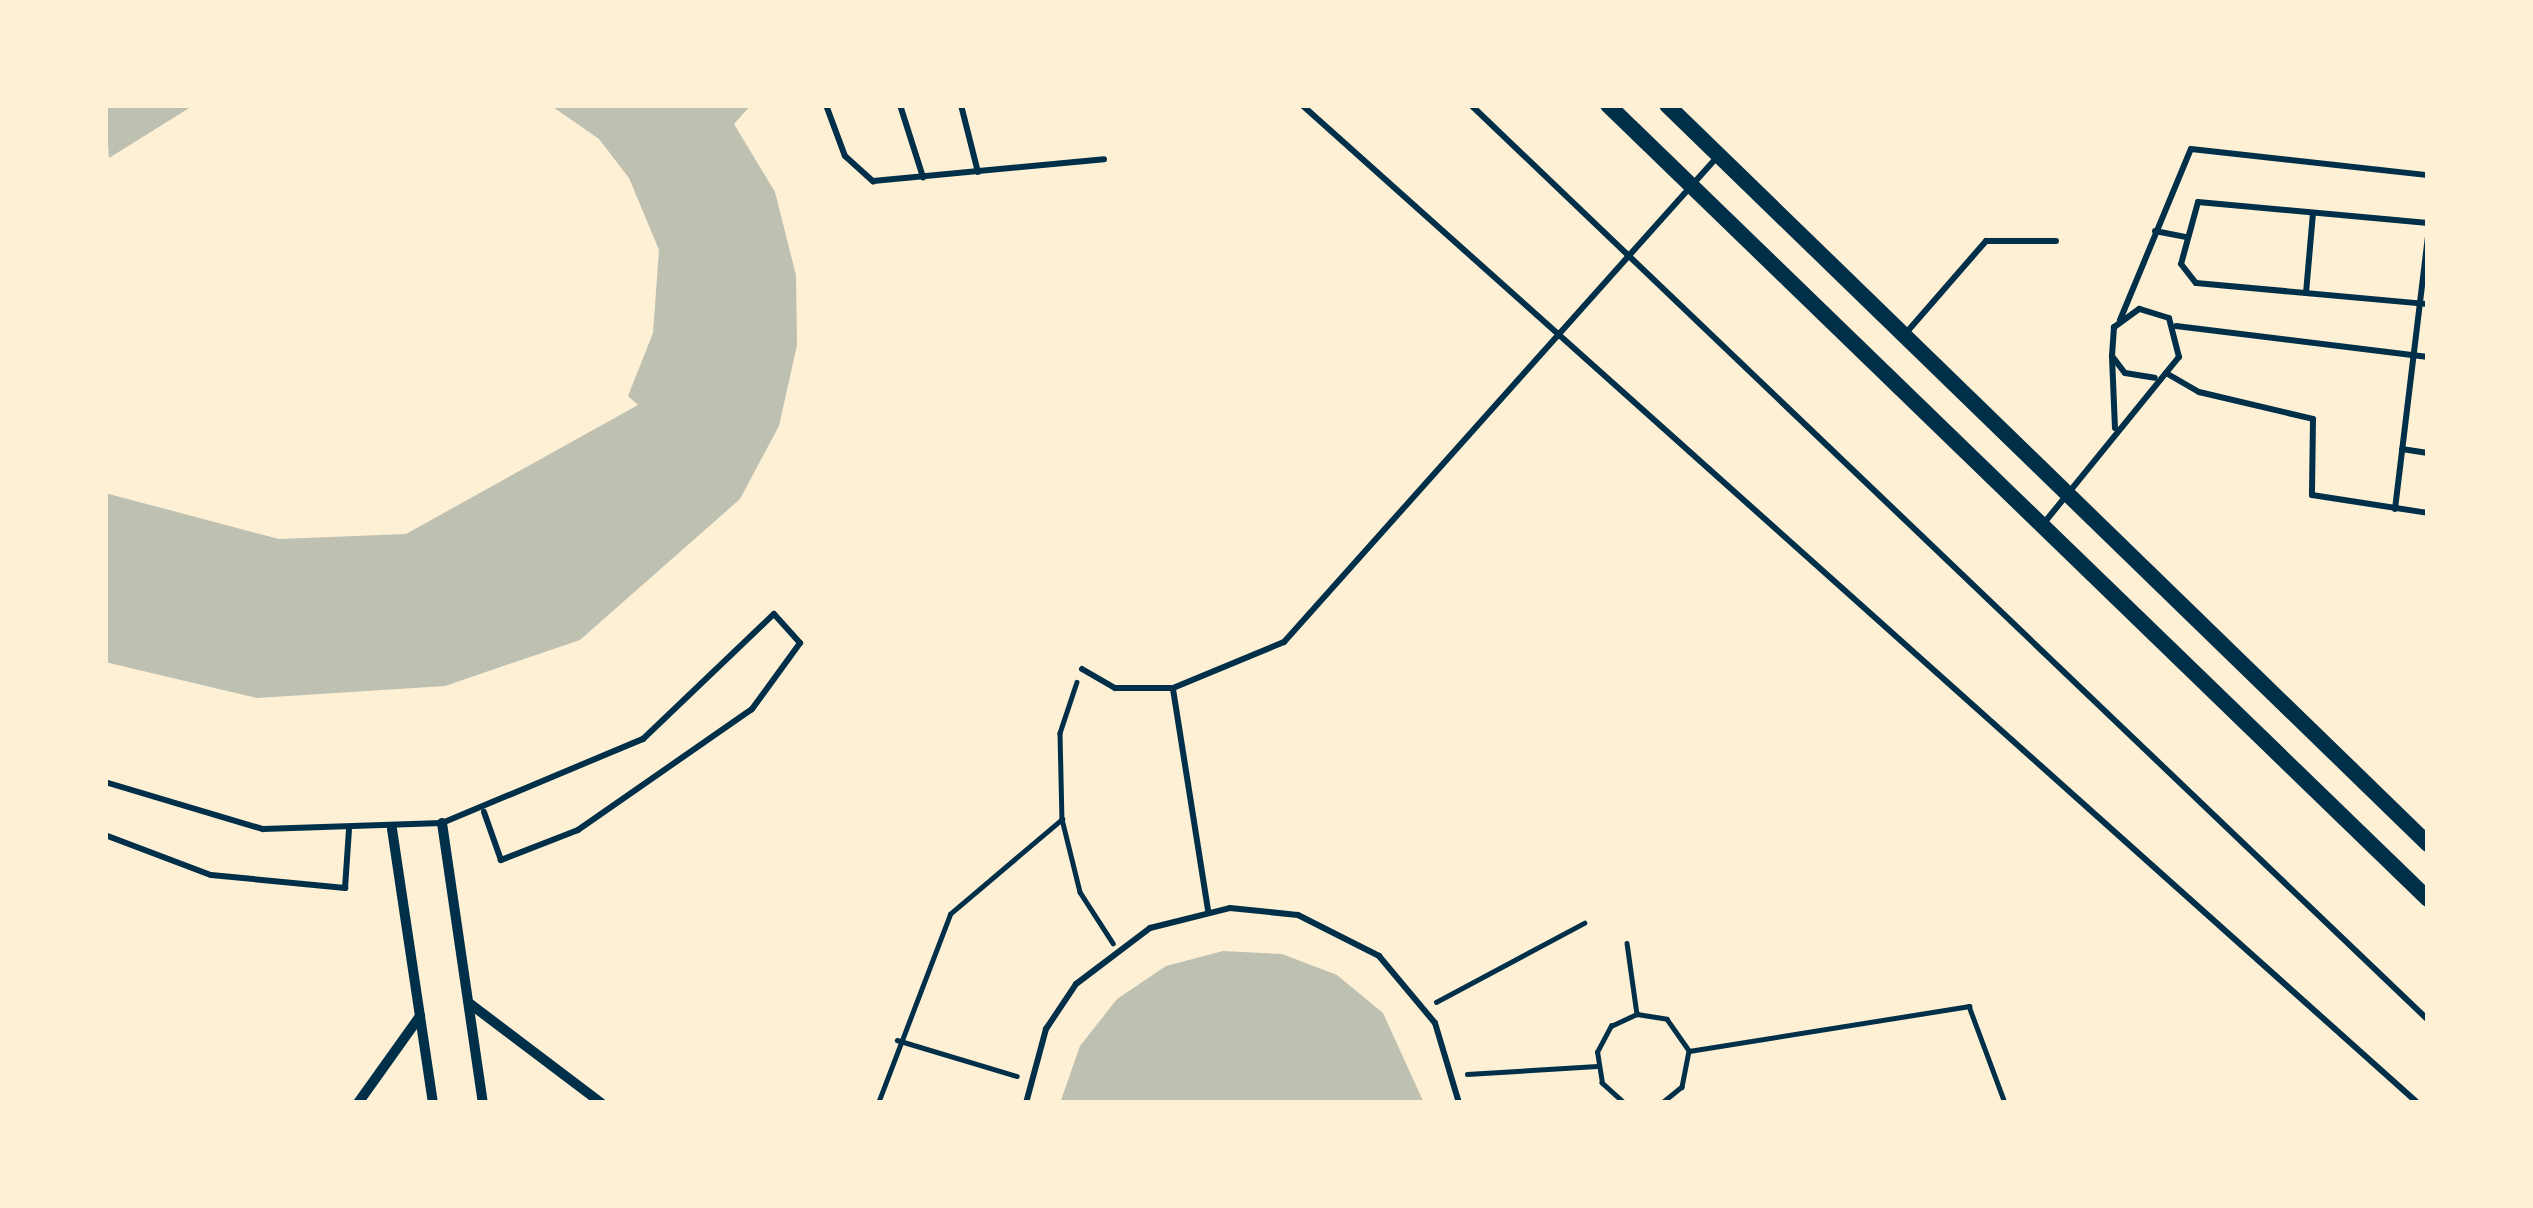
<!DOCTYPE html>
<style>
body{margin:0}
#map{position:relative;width:2533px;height:1208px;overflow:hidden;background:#fdf0d5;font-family:"Source Sans 3",sans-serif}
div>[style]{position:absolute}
.building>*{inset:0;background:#bec0b2}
.path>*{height:4.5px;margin:-2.25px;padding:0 2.25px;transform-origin:2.25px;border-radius:2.25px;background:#003049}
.service>*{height:6px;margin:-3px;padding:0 3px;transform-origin:3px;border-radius:3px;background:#003049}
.minor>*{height:10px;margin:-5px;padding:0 5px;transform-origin:5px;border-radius:5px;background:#003049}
.primary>*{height:16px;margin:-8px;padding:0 8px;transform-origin:8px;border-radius:8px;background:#003049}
span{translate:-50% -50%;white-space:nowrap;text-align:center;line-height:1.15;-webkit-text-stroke:9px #fdf0d5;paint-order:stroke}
.frame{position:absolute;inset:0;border:108px solid #fdf0d5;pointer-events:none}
</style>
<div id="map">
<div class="building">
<i style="clip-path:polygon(105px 105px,194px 105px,109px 158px)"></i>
<i style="clip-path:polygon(550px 105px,751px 105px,734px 124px,775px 192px,796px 275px,797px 345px,779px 426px,740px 499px,580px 640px,445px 686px,257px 698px,105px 662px,105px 493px,279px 539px,406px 534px,638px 405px,628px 396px,653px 333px,659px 250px,629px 178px,599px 139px)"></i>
<i style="clip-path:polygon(1223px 951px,1282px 954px,1337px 975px,1383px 1013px,1424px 1103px,1060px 1103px,1080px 1046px,1117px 999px,1166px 966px)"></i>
</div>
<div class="path">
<i style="left:1077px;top:682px;width:54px;rotate:108.4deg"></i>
<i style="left:1060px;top:733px;width:86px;rotate:88.7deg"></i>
<i style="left:1062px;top:819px;width:75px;rotate:76.1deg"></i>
<i style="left:1080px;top:892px;width:61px;rotate:57.1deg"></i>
<i style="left:1627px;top:943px;width:72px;rotate:82deg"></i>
<i style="left:1436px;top:1002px;width:168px;rotate:-28.1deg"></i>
<i style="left:897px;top:1040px;width:125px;rotate:16.7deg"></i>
<i style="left:1689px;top:1051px;width:284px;rotate:-9.1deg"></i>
<i style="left:1969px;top:1006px;width:103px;rotate:69.6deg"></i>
<i style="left:1467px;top:1074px;width:130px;rotate:-3.5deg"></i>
<i style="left:878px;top:1103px;width:202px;rotate:-69.1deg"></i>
<i style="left:950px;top:914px;width:147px;rotate:-40.3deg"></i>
<i style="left:1624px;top:1103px;width:30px;rotate:-138deg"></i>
<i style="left:1602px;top:1083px;width:31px;rotate:-99deg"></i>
<i style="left:1597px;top:1052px;width:30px;rotate:-62deg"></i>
<i style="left:1611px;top:1026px;width:29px;rotate:-25deg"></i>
<i style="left:1637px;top:1014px;width:30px;rotate:9deg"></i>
<i style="left:1667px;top:1019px;width:39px;rotate:55deg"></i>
<i style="left:1689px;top:1051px;width:37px;rotate:101deg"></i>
<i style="left:1682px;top:1087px;width:26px;rotate:141deg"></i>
</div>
<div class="service">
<i style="left:826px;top:105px;width:54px;rotate:69.6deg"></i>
<i style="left:845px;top:156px;width:38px;rotate:42deg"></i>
<i style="left:873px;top:181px;width:232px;rotate:-5.4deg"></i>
<i style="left:900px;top:105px;width:76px;rotate:72.3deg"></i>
<i style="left:961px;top:105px;width:69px;rotate:75.8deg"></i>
<i style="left:1302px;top:105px;width:1497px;rotate:41.81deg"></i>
<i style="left:1471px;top:105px;width:1324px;rotate:43.71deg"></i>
<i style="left:2428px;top:223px;width:231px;rotate:-174.8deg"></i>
<i style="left:2198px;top:202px;width:64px;rotate:105.3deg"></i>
<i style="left:2181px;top:264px;width:24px;rotate:52deg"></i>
<i style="left:2196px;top:283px;width:233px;rotate:5.2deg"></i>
<i style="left:2155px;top:231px;width:32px;rotate:11deg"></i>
<i style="left:2306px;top:293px;width:80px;rotate:-85deg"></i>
<i style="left:2120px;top:320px;width:185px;rotate:-67.5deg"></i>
<i style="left:2191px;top:149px;width:238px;rotate:6.3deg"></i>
<i style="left:2176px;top:326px;width:254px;rotate:7deg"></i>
<i style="left:1906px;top:333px;width:122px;rotate:-49deg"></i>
<i style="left:1986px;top:241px;width:70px"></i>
<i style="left:2112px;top:357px;width:71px;rotate:87.6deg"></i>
<i style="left:2166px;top:373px;width:38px;rotate:30deg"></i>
<i style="left:2199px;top:392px;width:117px;rotate:13.3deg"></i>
<i style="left:2313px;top:419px;width:76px;rotate:90.8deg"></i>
<i style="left:2312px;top:495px;width:117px;rotate:8.8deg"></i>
<i style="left:2402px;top:449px;width:26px;rotate:9deg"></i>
<i style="left:2395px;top:509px;width:273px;rotate:-83.1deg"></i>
<i style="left:2044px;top:523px;width:214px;rotate:-50.9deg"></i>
<i style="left:2179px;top:357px;width:40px;rotate:-104.4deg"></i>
<i style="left:2169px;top:318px;width:31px;rotate:-163deg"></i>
<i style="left:2139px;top:309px;width:31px;rotate:144deg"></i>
<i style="left:2114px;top:327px;width:29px;rotate:94deg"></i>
<i style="left:2112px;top:356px;width:21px;rotate:53deg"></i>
<i style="left:2125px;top:373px;width:30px;rotate:9deg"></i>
<i style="left:1082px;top:669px;width:38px;rotate:30deg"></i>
<i style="left:1115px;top:688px;width:58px"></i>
<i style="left:1173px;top:688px;width:120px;rotate:-22.5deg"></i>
<i style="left:1284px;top:642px;width:650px;rotate:-48.24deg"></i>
<i style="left:1173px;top:689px;width:224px;rotate:81deg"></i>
<i style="left:105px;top:782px;width:165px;rotate:16.6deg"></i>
<i style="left:263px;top:829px;width:179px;rotate:-1.9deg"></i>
<i style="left:442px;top:823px;width:218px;rotate:-22.7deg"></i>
<i style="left:643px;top:739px;width:181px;rotate:-43.7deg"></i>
<i style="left:774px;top:614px;width:39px;rotate:48deg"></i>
<i style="left:800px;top:643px;width:82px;rotate:126deg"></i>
<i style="left:752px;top:709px;width:212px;rotate:145.2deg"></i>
<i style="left:578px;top:830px;width:83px;rotate:158.7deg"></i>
<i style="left:501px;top:860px;width:51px;rotate:-109.5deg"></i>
<i style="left:105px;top:835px;width:113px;rotate:20.7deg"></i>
<i style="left:211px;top:875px;width:135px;rotate:5.5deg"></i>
<i style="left:345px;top:888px;width:58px;rotate:-86.1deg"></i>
<i style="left:1026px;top:1103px;width:77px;rotate:-74.9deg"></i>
<i style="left:1046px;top:1029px;width:54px;rotate:-56.3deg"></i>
<i style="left:1076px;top:984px;width:93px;rotate:-37.1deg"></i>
<i style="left:1150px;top:928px;width:82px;rotate:-14deg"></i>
<i style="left:1230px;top:908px;width:68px;rotate:5.9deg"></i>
<i style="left:1298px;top:915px;width:91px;rotate:26.8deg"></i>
<i style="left:1379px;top:956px;width:87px;rotate:50.1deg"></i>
<i style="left:1435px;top:1023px;width:84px;rotate:73.3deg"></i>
</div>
<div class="minor">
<i style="left:442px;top:823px;width:283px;rotate:81.7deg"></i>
<i style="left:392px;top:829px;width:277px;rotate:81.5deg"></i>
<i style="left:469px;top:1003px;width:166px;rotate:37.1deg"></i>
<i style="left:358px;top:1103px;width:107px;rotate:-54.5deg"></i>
</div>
<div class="primary">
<i style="left:1608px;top:105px;width:1141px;rotate:44.08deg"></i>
<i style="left:1667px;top:105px;width:1061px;rotate:44.16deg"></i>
</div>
<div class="frame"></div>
</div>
